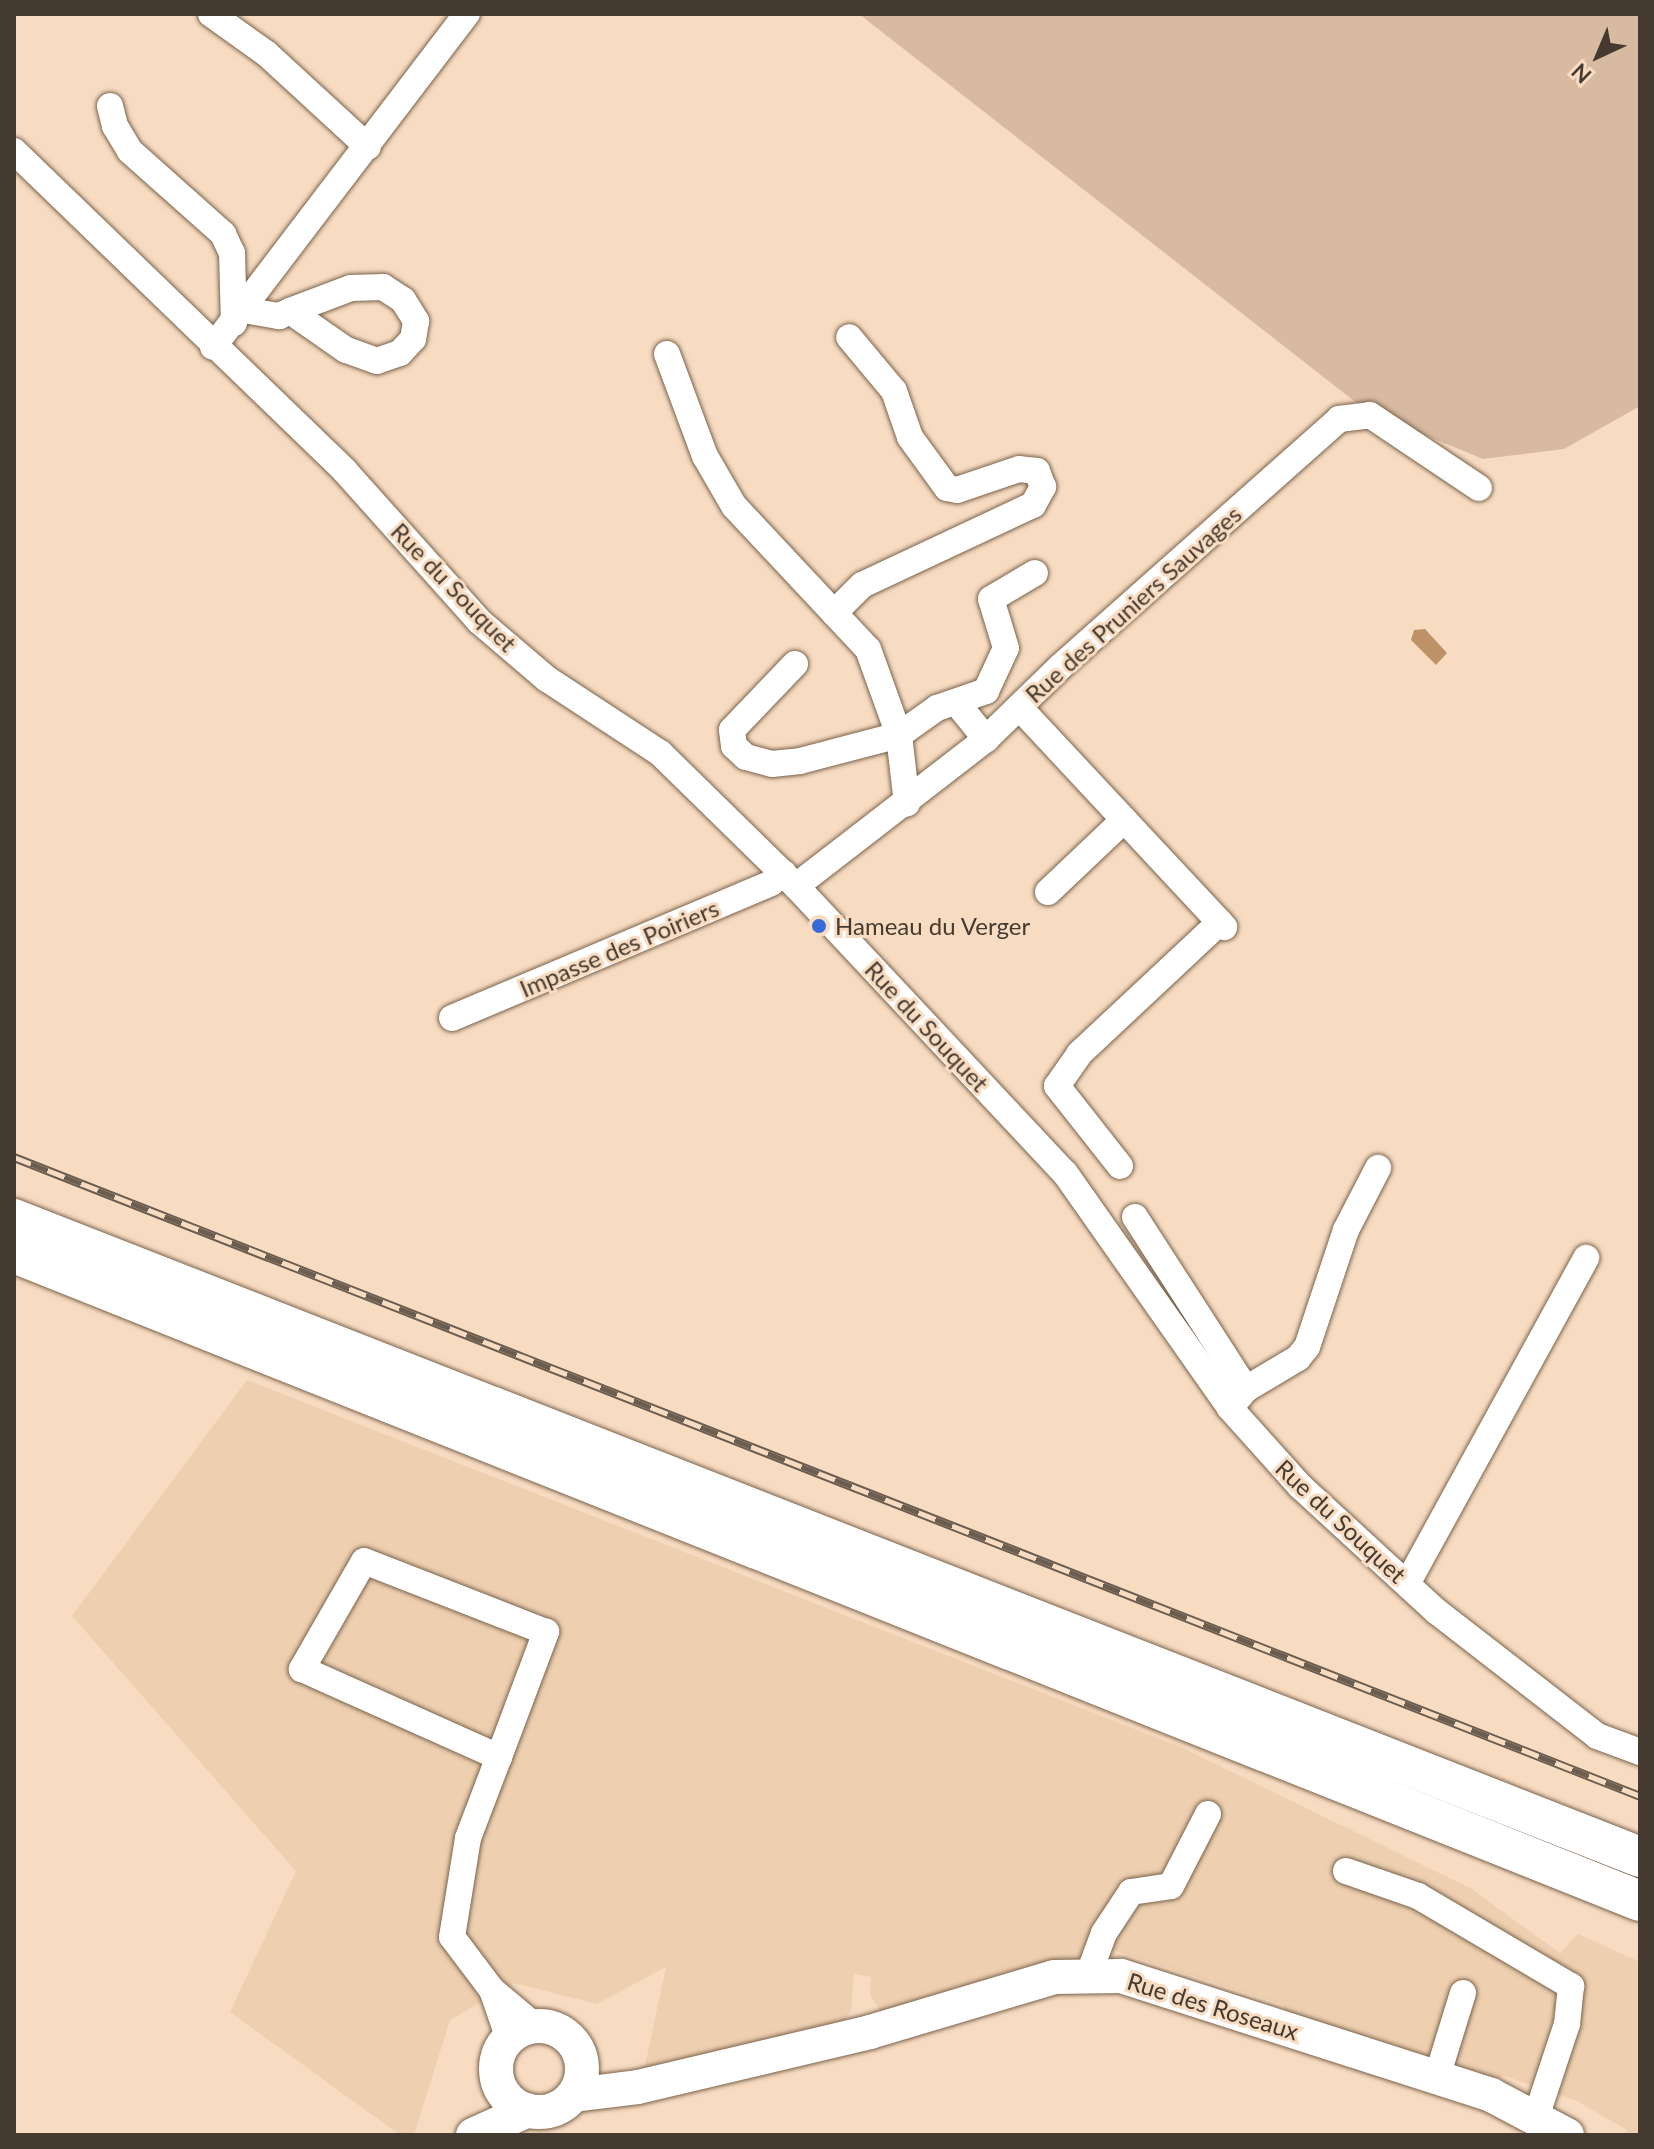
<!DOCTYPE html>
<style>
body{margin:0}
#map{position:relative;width:1654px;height:2149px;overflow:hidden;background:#f8dcc2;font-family:Lato,sans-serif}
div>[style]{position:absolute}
.built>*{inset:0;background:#eecfb0}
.green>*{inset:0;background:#d7ba9f}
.water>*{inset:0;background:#bc9266}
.roads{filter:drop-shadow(0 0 2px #7a634b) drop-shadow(0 0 2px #7a634b)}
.minor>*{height:26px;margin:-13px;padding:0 13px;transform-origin:13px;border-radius:13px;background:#fff}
.major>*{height:34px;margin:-17px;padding:0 17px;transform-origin:17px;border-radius:17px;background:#fff}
.major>.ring{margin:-17px;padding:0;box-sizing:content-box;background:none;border:34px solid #fff;border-radius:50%}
.highway>*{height:40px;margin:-20px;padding:0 20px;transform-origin:20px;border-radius:20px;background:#fff}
.rail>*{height:9px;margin-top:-4.5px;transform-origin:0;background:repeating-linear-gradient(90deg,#f8dcc2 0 18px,#6b5d4f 0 36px);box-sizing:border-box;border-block:2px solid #6b5d4f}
.dots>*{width:22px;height:22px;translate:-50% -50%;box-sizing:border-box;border:4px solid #f8dcc2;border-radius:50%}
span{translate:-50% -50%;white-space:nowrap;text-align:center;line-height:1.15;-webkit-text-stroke:6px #f8dcc2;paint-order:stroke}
.street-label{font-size:24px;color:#453a30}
.poi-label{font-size:24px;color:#453a30}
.left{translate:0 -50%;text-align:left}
.frame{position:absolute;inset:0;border:16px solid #453a30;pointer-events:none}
.north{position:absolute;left:1558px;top:16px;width:80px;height:80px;-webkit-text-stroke:6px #f8dcc2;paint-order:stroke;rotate:224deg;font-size:22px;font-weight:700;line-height:32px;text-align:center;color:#453a30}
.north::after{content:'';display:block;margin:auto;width:28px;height:36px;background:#453a30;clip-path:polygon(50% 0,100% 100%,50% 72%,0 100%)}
</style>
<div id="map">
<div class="built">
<i style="clip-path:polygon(247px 1380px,1183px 1748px,1470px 1888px,1560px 1953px,1578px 1934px,1640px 1962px,1640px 2135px,1624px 2135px,1627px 2130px,1577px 2101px,1502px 2075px,1495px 2084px,1285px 2014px,1284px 2005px,1109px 1949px,895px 2012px,882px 2013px,870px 1995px,871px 1977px,854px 1974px,851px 2010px,844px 2022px,643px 2075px,666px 1967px,597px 2004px,514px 1983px,450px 2020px,414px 2135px,400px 2135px,230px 2012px,296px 1871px,72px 1616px)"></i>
</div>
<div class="green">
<i style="clip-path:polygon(859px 14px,1640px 14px,1640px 406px,1564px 449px,1483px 459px,1367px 411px)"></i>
</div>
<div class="water">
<i style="clip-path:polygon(1425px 629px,1447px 653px,1436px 665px,1411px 640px,1414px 630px)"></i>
</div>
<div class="roads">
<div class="minor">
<i style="left:211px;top:14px;width:69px;rotate:35.5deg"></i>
<i style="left:267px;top:54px;width:137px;rotate:42.6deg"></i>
<i style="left:110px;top:106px;width:21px;rotate:76deg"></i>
<i style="left:115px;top:126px;width:29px;rotate:59deg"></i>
<i style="left:130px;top:151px;width:125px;rotate:41.7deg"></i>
<i style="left:223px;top:234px;width:21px;rotate:65deg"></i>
<i style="left:232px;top:253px;width:70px;rotate:88.4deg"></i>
<i style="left:14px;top:151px;width:460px;rotate:44deg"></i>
<i style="left:345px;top:471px;width:201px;rotate:48.2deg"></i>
<i style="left:479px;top:621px;width:89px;rotate:40.5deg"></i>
<i style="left:547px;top:679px;width:135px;rotate:33.2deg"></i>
<i style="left:660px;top:753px;width:190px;rotate:44.4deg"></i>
<i style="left:796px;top:886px;width:393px;rotate:46.9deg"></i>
<i style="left:1065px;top:1173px;width:287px;rotate:54.9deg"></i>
<i style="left:1230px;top:1408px;width:105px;rotate:48.1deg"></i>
<i style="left:1300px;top:1486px;width:185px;rotate:42.6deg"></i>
<i style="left:1436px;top:1611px;width:204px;rotate:37.8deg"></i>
<i style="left:1597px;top:1736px;width:46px;rotate:20.4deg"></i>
<i style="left:244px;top:310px;width:36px;rotate:10deg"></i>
<i style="left:279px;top:316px;width:12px;rotate:-24deg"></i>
<i style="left:290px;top:311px;width:65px;rotate:-20.7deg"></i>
<i style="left:351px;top:288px;width:32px;rotate:-2deg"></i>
<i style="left:383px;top:287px;width:24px;rotate:33deg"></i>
<i style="left:403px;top:300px;width:25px;rotate:58deg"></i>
<i style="left:416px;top:321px;width:18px;rotate:99deg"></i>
<i style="left:413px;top:339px;width:19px;rotate:133deg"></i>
<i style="left:400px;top:353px;width:24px;rotate:161deg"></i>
<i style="left:377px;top:361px;width:33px;rotate:-160deg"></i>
<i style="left:346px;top:350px;width:68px;rotate:-145.1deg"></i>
<i style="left:213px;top:347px;width:419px;rotate:-52.7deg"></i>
<i style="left:667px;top:354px;width:109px;rotate:69.6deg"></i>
<i style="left:705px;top:456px;width:58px;rotate:59.9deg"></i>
<i style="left:734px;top:506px;width:196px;rotate:46.9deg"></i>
<i style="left:868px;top:649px;width:91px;rotate:70.2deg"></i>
<i style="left:899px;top:735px;width:69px;rotate:83.4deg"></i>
<i style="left:834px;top:613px;width:40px;rotate:-45deg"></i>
<i style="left:862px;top:585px;width:189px;rotate:-25.1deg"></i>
<i style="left:1033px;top:505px;width:21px;rotate:-61deg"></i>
<i style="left:1043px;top:487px;width:17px;rotate:-111deg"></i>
<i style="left:1037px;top:471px;width:18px;rotate:-174deg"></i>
<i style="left:1019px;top:469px;width:65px;rotate:161.3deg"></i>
<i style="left:957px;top:490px;width:10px;rotate:-169deg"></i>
<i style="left:947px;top:488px;width:63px;rotate:-126deg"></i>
<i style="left:910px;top:437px;width:49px;rotate:-109.2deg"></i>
<i style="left:894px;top:391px;width:70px;rotate:-129.8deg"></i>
<i style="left:795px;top:664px;width:91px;rotate:133.7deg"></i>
<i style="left:732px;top:730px;width:16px;rotate:83deg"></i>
<i style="left:734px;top:746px;width:16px;rotate:43deg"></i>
<i style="left:746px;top:757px;width:27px;rotate:15deg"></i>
<i style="left:772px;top:764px;width:28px;rotate:-6deg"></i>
<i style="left:800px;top:761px;width:102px;rotate:-14.7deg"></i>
<i style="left:899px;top:735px;width:47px;rotate:-35.4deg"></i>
<i style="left:937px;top:708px;width:52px;rotate:-19.1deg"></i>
<i style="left:986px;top:691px;width:47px;rotate:-65.1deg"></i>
<i style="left:1006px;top:648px;width:51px;rotate:-107deg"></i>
<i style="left:991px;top:599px;width:51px;rotate:-30.6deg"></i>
<i style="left:956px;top:702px;width:48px;rotate:51deg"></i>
<i style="left:1019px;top:707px;width:301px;rotate:47deg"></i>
<i style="left:796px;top:886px;width:240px;rotate:-37.7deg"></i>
<i style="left:986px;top:739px;width:103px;rotate:-44.2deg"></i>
<i style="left:1060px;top:667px;width:373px;rotate:-41.6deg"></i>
<i style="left:1339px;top:419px;width:31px;rotate:-7deg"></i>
<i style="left:1370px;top:415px;width:131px;rotate:33.8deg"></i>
<i style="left:1048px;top:892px;width:105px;rotate:-43.5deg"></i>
<i style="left:452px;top:1018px;width:346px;rotate:-22.9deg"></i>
<i style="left:771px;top:883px;width:16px;rotate:-40deg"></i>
<i style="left:1120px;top:1166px;width:102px;rotate:-128.2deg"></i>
<i style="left:1057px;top:1086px;width:39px;rotate:-55deg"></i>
<i style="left:1079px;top:1054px;width:193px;rotate:-43.1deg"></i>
<i style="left:1135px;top:1217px;width:205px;rotate:57.2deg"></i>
<i style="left:1230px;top:1408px;width:25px;rotate:-50deg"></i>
<i style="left:1246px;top:1389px;width:61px;rotate:-30.8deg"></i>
<i style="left:1298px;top:1358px;width:14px;rotate:-51deg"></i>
<i style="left:1307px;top:1347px;width:123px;rotate:-71.6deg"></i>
<i style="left:1346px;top:1230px;width:70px;rotate:-62.7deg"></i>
<i style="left:1408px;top:1582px;width:370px;rotate:-61.2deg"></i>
<i style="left:1346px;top:1871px;width:76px;rotate:19.1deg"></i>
<i style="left:1418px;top:1896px;width:178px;rotate:30.5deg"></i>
<i style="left:1571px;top:1986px;width:38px;rotate:96deg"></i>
<i style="left:1567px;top:2024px;width:98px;rotate:108.4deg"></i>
<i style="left:1088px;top:1976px;width:46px;rotate:-69.6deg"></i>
<i style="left:1104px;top:1933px;width:49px;rotate:-56.6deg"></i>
<i style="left:1131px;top:1892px;width:40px;rotate:-8.5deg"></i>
<i style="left:1171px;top:1886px;width:81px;rotate:-62.8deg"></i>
<i style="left:492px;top:1990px;width:66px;rotate:-127deg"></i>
<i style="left:452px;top:1937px;width:100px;rotate:-80.8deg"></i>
<i style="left:468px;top:1838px;width:87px;rotate:-69.1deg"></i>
<i style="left:499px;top:1757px;width:134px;rotate:-69.4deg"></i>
<i style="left:546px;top:1632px;width:195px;rotate:-158.7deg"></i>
<i style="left:364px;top:1561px;width:125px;rotate:119.9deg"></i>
<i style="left:302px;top:1669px;width:216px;rotate:24.1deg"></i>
<i style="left:509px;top:2039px;width:52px;rotate:-109.1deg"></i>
<i style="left:492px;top:1990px;width:56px;rotate:39.9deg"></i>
<i style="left:1437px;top:2077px;width:88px;rotate:-72.8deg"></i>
</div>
<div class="major">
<i class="ring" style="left:496px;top:2026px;width:52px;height:52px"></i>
<i style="left:574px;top:2095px;width:64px;rotate:-7.1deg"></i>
<i style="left:638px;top:2087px;width:238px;rotate:-13.3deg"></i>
<i style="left:870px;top:2032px;width:192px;rotate:-16.6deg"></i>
<i style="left:1054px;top:1977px;width:67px;rotate:-0.9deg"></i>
<i style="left:1121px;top:1976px;width:389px;rotate:17.8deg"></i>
<i style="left:1491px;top:2095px;width:86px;rotate:27.8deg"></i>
<i style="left:473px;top:2135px;width:60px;rotate:-24.4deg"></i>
</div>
<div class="highway">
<i style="left:14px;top:1219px;width:1747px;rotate:21.42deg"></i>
<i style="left:14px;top:1253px;width:1750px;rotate:21.73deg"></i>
</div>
</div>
<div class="rail">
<i style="left:14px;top:1157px;width:1747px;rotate:21.45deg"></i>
</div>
<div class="dots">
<i style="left:819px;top:926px;background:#366ad9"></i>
</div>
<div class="street-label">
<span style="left:454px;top:587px;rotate:46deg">Rue du Souquet</span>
<span style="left:1133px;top:604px;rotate:-42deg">Rue des Pruniers Sauvages</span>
<span style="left:619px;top:948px;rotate:-23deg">Impasse des Poiriers</span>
<span style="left:927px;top:1026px;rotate:47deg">Rue du Souquet</span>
<span style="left:1341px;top:1521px;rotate:43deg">Rue du Souquet</span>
<span style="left:1213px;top:2006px;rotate:17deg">Rue des Roseaux</span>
</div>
<div class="poi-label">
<span class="left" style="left:835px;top:926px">Hameau du Verger</span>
</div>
<div class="frame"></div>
<div class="north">N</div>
</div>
